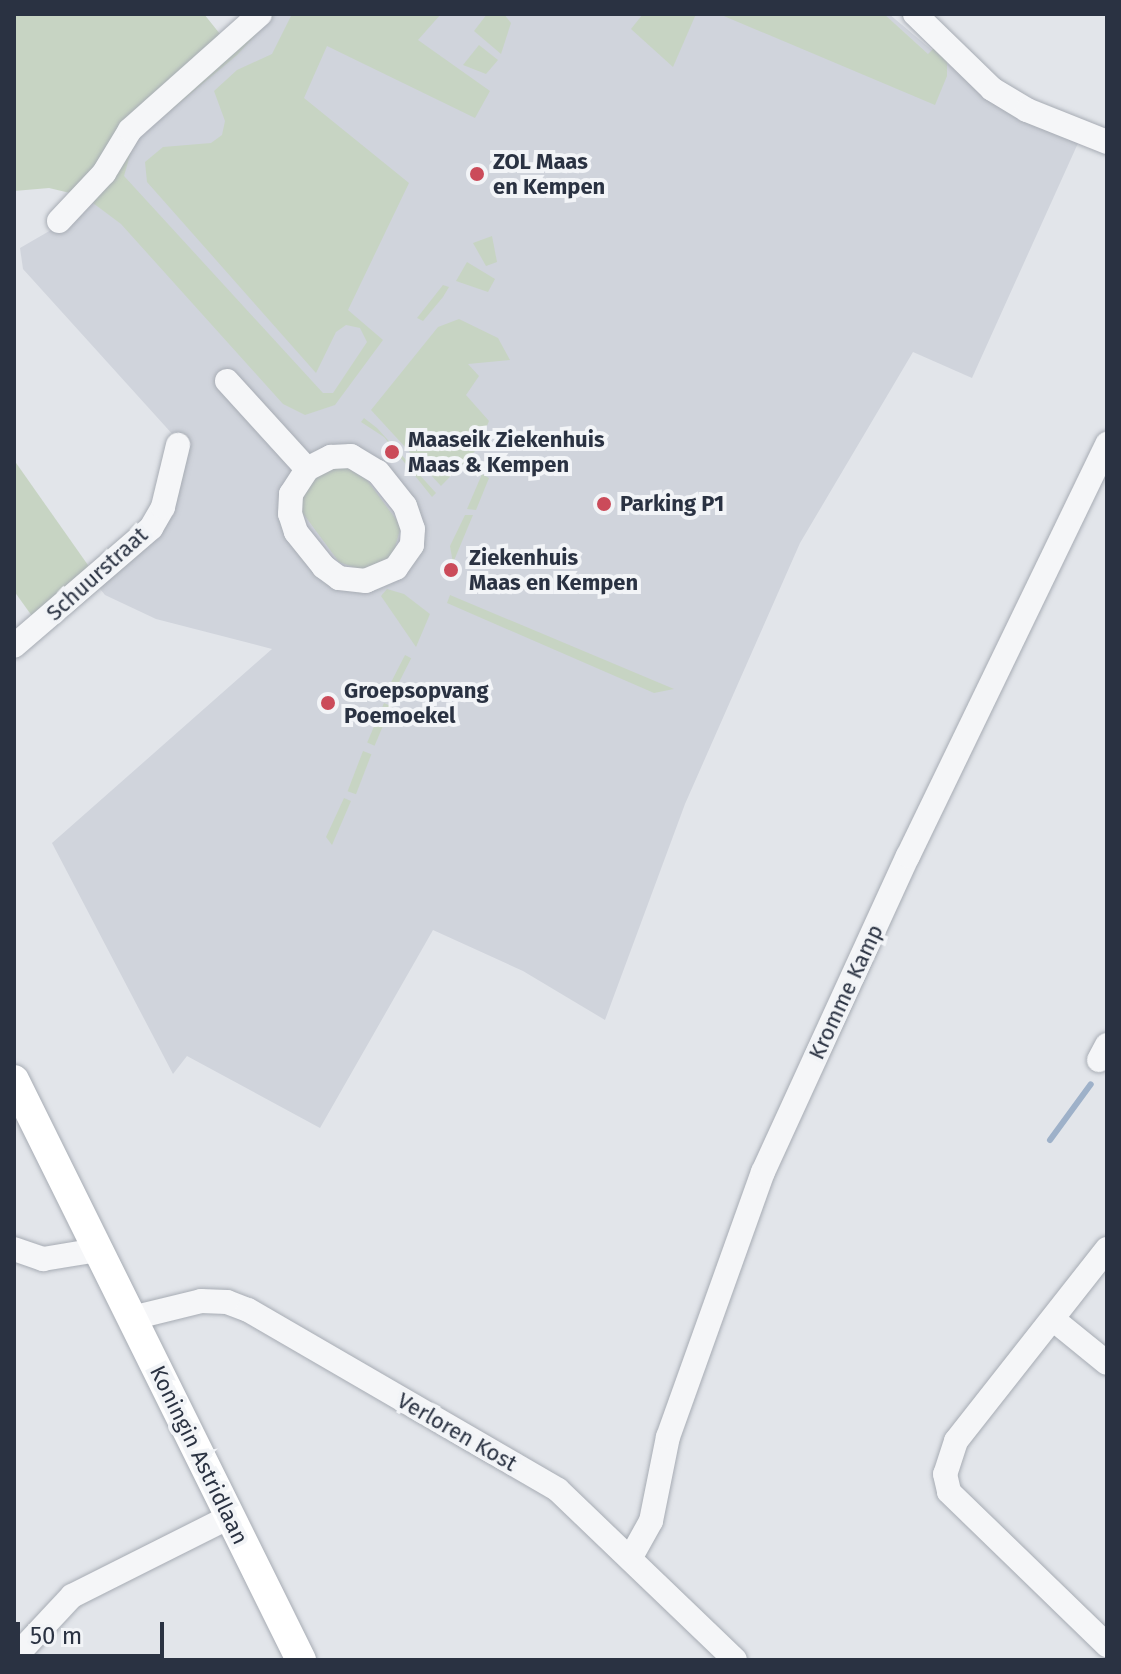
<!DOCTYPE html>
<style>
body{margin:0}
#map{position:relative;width:1121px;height:1674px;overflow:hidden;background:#e2e5ea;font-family:"Fira Sans",sans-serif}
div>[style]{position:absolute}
.built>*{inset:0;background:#d0d4dc}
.green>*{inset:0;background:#c7d4c3;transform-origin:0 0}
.stream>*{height:6px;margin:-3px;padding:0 3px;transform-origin:3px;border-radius:3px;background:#9eb1c9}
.roads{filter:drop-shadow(0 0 2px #a7acb4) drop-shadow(0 0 2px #a7acb4)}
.minor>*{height:24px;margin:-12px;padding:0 12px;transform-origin:12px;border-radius:12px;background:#f5f6f8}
.major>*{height:30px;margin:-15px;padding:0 15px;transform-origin:15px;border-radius:15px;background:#fff}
.dots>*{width:22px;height:22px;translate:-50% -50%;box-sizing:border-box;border:4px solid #f2f4f7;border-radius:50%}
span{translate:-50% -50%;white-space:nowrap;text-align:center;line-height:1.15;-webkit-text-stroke:8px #f2f4f7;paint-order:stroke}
.poi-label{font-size:22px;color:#2a3242;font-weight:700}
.left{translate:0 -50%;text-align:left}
.street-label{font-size:22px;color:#2a3242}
.frame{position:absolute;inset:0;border:16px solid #2a3242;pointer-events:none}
.scale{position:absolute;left:16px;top:1622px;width:148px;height:36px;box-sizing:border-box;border:4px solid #2a3242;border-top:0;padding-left:10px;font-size:24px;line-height:28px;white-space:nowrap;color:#2a3242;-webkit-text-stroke:6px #f2f4f7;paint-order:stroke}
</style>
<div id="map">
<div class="built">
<i style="clip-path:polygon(266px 14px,889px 14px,977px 88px,1079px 141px,972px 378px,913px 352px,800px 543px,685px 804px,605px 1020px,523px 971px,433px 930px,320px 1128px,187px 1056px,173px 1074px,52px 843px,272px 649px,156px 619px,105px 595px,97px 585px,131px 555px,184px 447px,23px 269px,20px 248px,58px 226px,125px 144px)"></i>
</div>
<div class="green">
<i style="clip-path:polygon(14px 14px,204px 14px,224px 39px,70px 193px,49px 188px,14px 191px)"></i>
<i style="clip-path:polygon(268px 14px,275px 14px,237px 55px,134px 141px,124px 176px,323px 393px,333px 393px,367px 342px,360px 328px,346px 325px,336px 332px,316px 373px,147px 182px,145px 162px,163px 147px,211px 143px,222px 135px,225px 121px,214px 91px,237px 70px,272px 54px,292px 14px,441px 14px,418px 40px,490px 91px,475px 118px,327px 46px,304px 98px,409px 183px,348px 310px,383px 340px,335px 405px,305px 415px,283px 404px,121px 224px,93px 203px,127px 143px)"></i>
<i style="clip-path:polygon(487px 14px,504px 14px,511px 23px,501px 54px,474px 31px)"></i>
<i style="clip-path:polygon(643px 14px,696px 14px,673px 67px,631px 29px)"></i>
<i style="clip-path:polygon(719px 14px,884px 14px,928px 54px,934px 48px,900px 14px,907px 14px,947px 61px,947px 76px,935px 105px)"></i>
<i style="clip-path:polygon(479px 45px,498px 60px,486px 74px,463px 65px)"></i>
<i style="clip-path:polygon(492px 236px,497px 262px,486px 266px,473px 243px)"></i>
<i style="clip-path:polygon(467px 262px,495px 279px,488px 292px,456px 281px)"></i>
<i style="clip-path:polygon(443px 285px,449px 287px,443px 297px,423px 321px,417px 318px)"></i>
<i style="clip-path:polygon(459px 319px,498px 338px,510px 360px,468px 364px,479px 376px,466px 395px,489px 421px,477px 449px,441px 486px,371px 410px,438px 327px)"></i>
<i style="clip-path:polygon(364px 418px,377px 428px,436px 493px,432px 497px,384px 437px,361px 422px)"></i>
<i style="clip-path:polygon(14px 460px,90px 568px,32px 616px,14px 591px)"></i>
<i style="clip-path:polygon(345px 466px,367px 480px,401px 526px,392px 558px,364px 571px,339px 562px,299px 508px,311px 474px)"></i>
<i style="clip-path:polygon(482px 474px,489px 478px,476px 510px,467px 509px)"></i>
<i style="clip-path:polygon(465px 515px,473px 515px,453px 563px,450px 546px)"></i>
<i style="clip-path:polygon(387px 589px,404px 594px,430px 614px,416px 647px,381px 596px)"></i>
<i style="clip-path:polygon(450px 595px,674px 689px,654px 693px,447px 603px)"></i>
<i style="left:405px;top:655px;width:7px;height:43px;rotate:27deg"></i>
<i style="left:384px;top:703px;width:8px;height:43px;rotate:23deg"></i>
<i style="left:363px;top:751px;width:9px;height:43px;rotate:21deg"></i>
<i style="clip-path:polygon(344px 798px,351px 801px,332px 845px,326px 837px)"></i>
</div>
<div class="stream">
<i style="left:1050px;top:1140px;width:69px;rotate:-53.8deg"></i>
</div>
<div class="roads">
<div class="minor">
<i style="left:915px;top:14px;width:107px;rotate:44.2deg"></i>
<i style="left:992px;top:89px;width:41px;rotate:31deg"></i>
<i style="left:1027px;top:110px;width:86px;rotate:21.8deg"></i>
<i style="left:59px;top:221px;width:66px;rotate:-46.8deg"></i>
<i style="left:104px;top:173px;width:50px;rotate:-58.8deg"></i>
<i style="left:130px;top:130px;width:174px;rotate:-41.7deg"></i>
<i style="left:227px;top:381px;width:119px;rotate:47.7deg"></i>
<i style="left:351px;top:456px;width:31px;rotate:31deg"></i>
<i style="left:378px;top:472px;width:43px;rotate:51.5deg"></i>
<i style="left:405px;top:506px;width:24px;rotate:71deg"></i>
<i style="left:413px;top:529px;width:16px;rotate:94deg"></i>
<i style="left:412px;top:545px;width:28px;rotate:125deg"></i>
<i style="left:396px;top:568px;width:33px;rotate:157deg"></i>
<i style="left:366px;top:581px;width:27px;rotate:-174deg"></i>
<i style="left:339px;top:578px;width:19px;rotate:-144deg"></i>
<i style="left:324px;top:567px;width:45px;rotate:-128.7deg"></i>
<i style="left:296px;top:532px;width:19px;rotate:-108deg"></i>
<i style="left:290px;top:514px;width:20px;rotate:-87deg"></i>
<i style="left:291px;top:494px;width:30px;rotate:-57deg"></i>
<i style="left:307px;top:469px;width:27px;rotate:-27deg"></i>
<i style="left:331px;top:457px;width:20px;rotate:-3deg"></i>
<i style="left:14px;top:646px;width:181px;rotate:-40.7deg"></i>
<i style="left:151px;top:528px;width:24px;rotate:-60deg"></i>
<i style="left:163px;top:507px;width:64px;rotate:-76.4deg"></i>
<i style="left:1099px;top:1060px;width:17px;rotate:-62deg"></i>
<i style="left:14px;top:1249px;width:31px;rotate:19deg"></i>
<i style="left:43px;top:1259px;width:56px;rotate:-9.3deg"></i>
<i style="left:1107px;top:1249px;width:244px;rotate:128.2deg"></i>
<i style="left:956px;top:1441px;width:35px;rotate:108deg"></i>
<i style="left:945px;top:1474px;width:18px;rotate:77deg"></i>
<i style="left:949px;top:1492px;width:220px;rotate:44.1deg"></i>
<i style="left:132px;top:1318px;width:71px;rotate:-13.8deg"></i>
<i style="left:201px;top:1301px;width:26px;rotate:2deg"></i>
<i style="left:227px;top:1302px;width:22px;rotate:21deg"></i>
<i style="left:248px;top:1310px;width:358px;rotate:30.1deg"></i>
<i style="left:558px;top:1490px;width:245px;rotate:43.8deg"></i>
<i style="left:1054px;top:1320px;width:68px;rotate:39.1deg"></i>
<i style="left:631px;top:1557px;width:41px;rotate:-60.9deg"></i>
<i style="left:651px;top:1521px;width:86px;rotate:-78.6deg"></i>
<i style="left:668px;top:1437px;width:282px;rotate:-70.3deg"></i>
<i style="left:763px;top:1172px;width:348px;rotate:-65.4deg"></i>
<i style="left:908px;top:856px;width:458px;rotate:-64.2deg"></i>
<i style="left:14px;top:1658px;width:85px;rotate:-46.9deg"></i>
<i style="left:72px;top:1596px;width:176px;rotate:-26.7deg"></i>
</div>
<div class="major">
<i style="left:14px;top:1080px;width:647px;rotate:63.67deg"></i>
</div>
</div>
<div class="dots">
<i style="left:477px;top:174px;background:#cb4b5a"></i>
<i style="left:392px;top:452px;background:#cb4b5a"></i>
<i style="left:604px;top:504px;background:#cb4b5a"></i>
<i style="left:451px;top:570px;background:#cb4b5a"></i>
<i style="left:328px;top:703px;background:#cb4b5a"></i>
</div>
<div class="poi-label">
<span class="left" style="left:493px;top:174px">ZOL Maas<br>en Kempen</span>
<span class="left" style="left:408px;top:452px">Maaseik Ziekenhuis<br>Maas &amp; Kempen</span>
<span class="left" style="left:620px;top:504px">Parking P1</span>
<span class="left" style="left:469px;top:570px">Ziekenhuis<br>Maas en Kempen</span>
<span class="left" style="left:344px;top:703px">Groepsopvang<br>Poemoekel</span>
</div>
<div class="street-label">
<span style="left:97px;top:574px;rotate:-42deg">Schuurstraat</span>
<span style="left:846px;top:992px;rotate:-65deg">Kromme Kamp</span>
<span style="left:457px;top:1432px;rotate:30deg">Verloren Kost</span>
<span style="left:199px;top:1455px;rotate:64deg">Koningin Astridlaan</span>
</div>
<div class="frame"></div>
<div class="scale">50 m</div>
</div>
